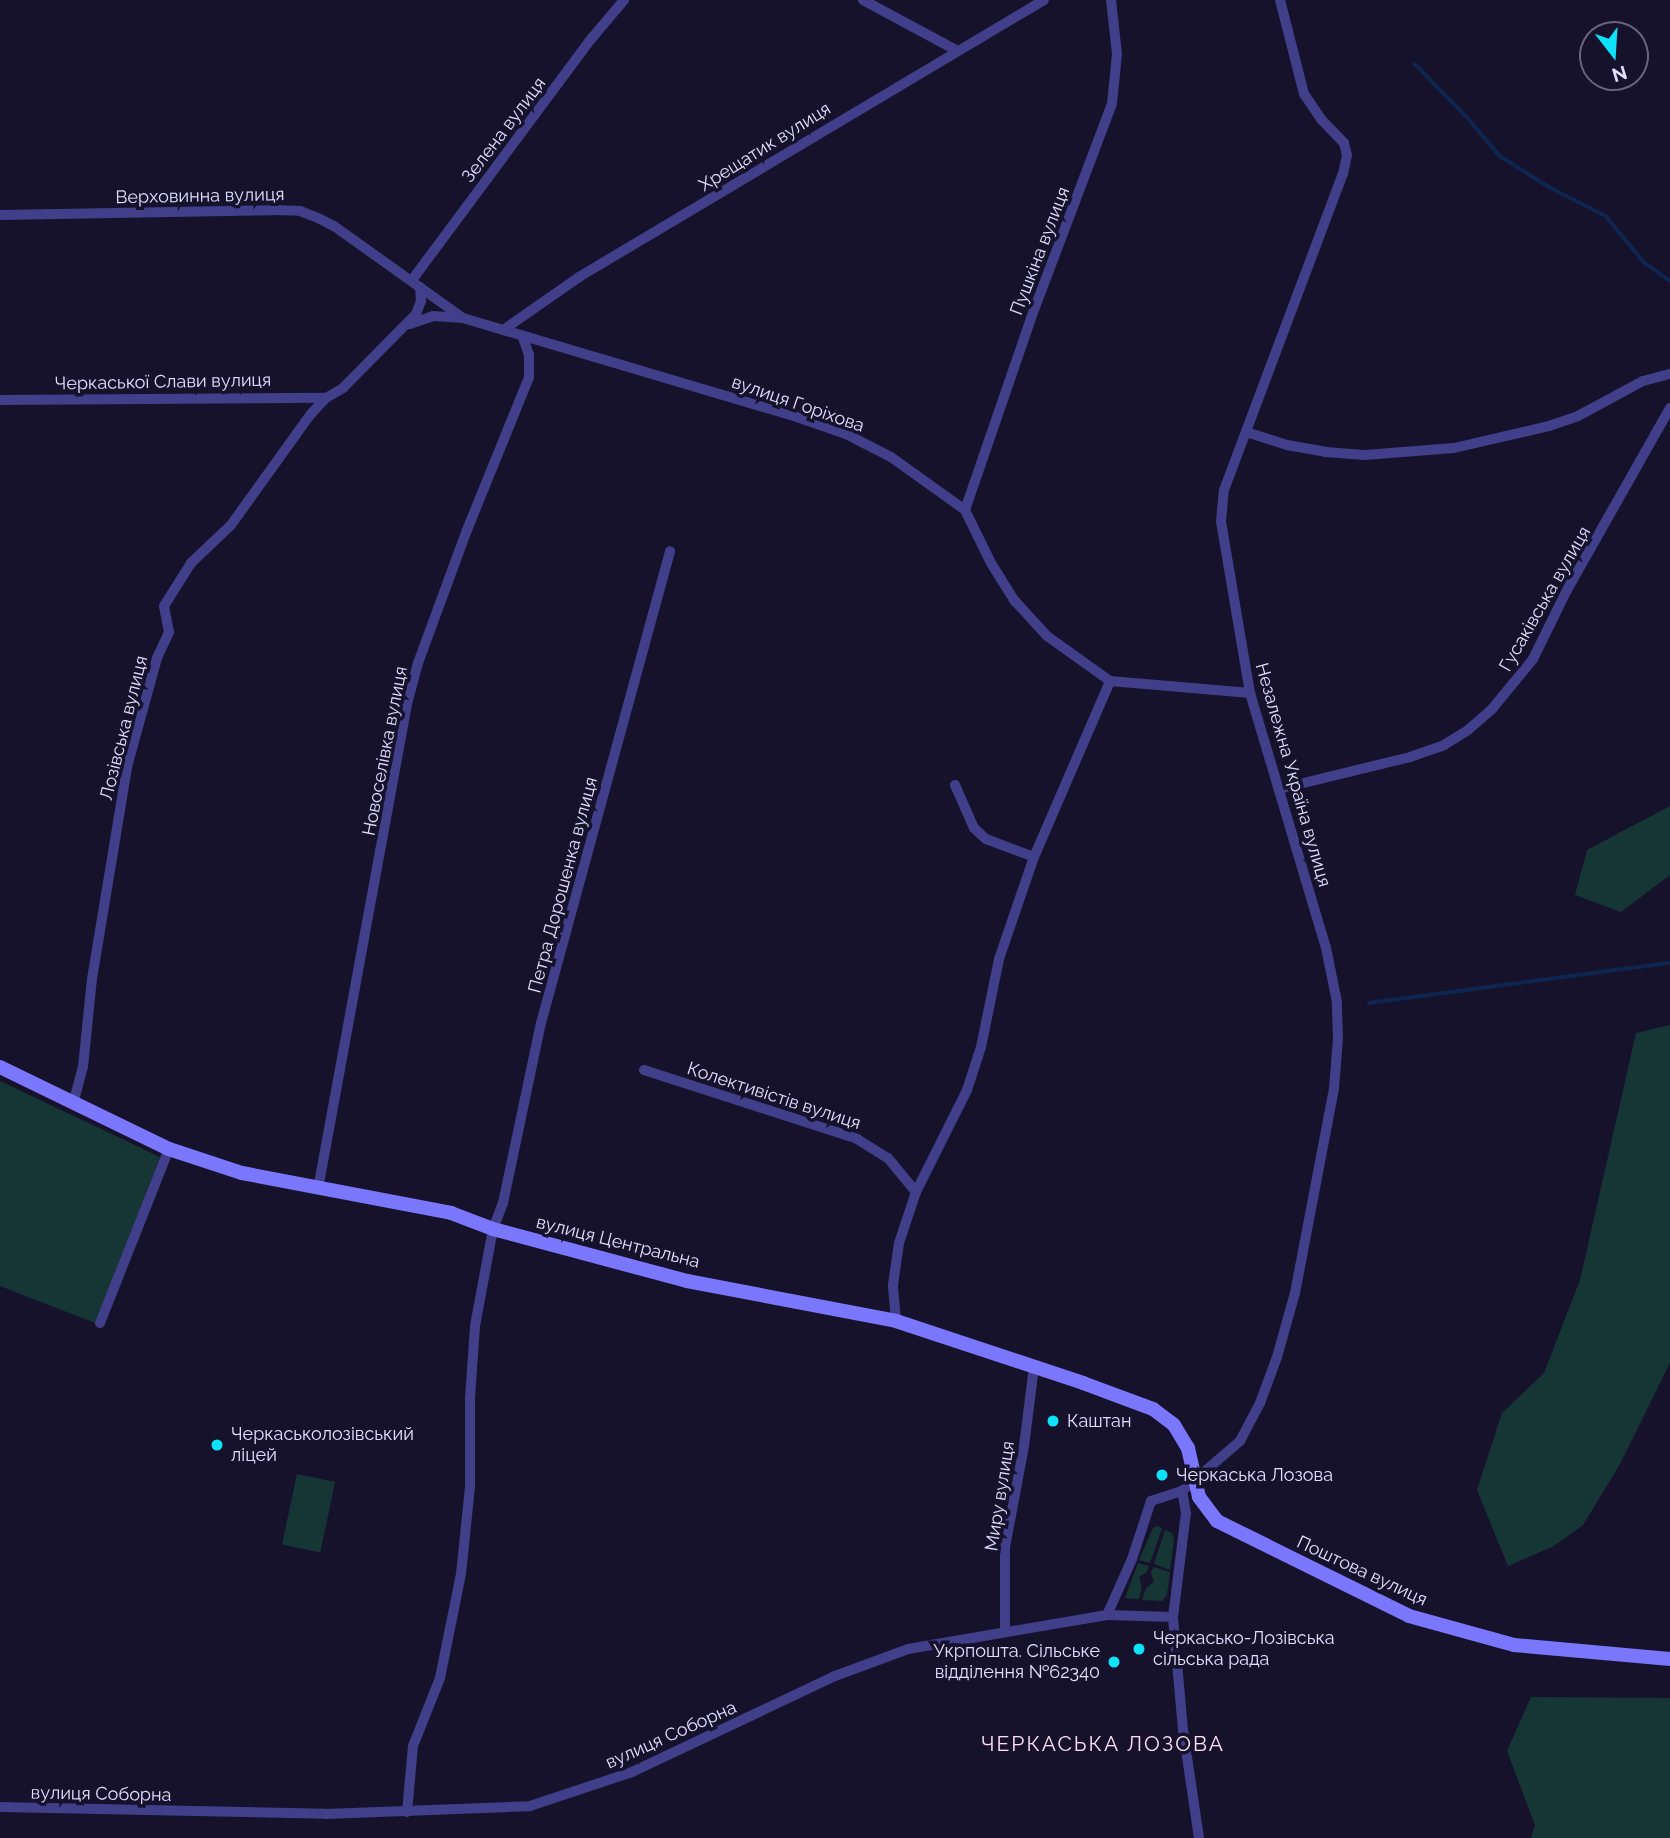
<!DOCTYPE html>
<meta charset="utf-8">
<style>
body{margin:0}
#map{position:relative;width:1670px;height:1838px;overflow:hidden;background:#17122c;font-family:Raleway,sans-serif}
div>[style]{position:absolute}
.green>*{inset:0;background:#153635;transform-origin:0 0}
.stream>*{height:3.5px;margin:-1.75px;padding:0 1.75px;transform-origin:1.75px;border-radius:1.75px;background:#0e264f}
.street>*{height:10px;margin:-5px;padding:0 5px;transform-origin:5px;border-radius:5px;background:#413e8a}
.secondary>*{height:14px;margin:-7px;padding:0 7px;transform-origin:7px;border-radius:7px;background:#7a77fc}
.dots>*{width:19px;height:19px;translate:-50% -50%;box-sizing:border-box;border:4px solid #17122c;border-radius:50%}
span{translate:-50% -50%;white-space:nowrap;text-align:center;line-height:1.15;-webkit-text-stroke:7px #17122c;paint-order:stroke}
.street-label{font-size:18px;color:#e1defe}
.poi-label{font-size:18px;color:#e1defe}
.left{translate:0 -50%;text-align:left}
.right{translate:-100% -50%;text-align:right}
.quarter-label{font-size:21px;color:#fee0f3;letter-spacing:2px}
.north{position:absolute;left:1579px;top:21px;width:70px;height:70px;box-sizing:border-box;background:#17122c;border:2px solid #686480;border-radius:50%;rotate:163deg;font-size:19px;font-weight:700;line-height:28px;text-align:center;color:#e1defe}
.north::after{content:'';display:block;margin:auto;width:24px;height:32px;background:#0ee2fa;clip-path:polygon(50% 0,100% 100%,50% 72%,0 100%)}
</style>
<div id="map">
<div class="green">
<i style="clip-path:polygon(1670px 806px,1670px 875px,1621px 912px,1575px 895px,1587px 850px)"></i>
<i style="clip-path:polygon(1670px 1025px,1670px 1363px,1620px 1464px,1583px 1525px,1554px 1546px,1508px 1566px,1477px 1490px,1502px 1413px,1544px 1373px,1580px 1280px,1636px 1033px)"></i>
<i style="clip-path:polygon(0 1081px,160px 1157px,95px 1323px,0 1286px)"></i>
<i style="left:297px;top:1474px;width:39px;height:72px;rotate:12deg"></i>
<i style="clip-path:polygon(1158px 1526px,1162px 1528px,1150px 1563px,1139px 1560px,1153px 1528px)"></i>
<i style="clip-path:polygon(1165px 1530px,1172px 1533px,1174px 1539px,1170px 1570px,1154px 1564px)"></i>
<i style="clip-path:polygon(1138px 1563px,1149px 1566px,1147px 1572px,1139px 1577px,1142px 1587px,1139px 1599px,1125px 1598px)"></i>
<i style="clip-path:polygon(1153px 1567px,1170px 1572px,1167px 1595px,1162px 1601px,1142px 1600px,1146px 1588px,1154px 1582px,1151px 1573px)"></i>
<i style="clip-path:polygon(1531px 1697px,1670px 1698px,1670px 1838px,1531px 1838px,1535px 1825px,1507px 1751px)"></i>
</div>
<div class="stream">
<i style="left:1415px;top:64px;width:73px;rotate:45.6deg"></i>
<i style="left:1466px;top:116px;width:52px;rotate:49.6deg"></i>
<i style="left:1500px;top:156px;width:58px;rotate:32.3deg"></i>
<i style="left:1549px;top:187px;width:64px;rotate:27deg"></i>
<i style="left:1606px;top:216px;width:60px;rotate:50.4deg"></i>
<i style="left:1644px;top:262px;width:32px;rotate:36deg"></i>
<i style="left:1369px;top:1003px;width:304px;rotate:-7.6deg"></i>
</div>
<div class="street">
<i style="left:863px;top:0;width:106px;rotate:28.3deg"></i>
<i style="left:0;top:215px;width:275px;rotate:-1deg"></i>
<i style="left:275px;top:210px;width:25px;rotate:2deg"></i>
<i style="left:300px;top:211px;width:19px;rotate:21deg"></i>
<i style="left:318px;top:218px;width:18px;rotate:27deg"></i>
<i style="left:334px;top:226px;width:158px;rotate:35.5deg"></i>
<i style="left:463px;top:318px;width:345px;rotate:16.5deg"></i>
<i style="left:794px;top:416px;width:55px;rotate:19.1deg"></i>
<i style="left:846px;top:434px;width:51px;rotate:27.1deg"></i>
<i style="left:891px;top:457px;width:91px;rotate:35.6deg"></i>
<i style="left:965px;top:510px;width:59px;rotate:63.9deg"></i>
<i style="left:991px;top:563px;width:44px;rotate:58.1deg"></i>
<i style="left:1014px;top:600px;width:49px;rotate:47.5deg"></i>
<i style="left:1047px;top:636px;width:77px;rotate:35.5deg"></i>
<i style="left:1110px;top:681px;width:141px;rotate:4.9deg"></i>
<i style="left:412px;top:280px;width:302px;rotate:-53.4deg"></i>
<i style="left:592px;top:38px;width:50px;rotate:-49.9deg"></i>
<i style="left:410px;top:324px;width:24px;rotate:-19deg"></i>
<i style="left:433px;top:316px;width:27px;rotate:4deg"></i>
<i style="left:506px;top:328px;width:89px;rotate:-34.9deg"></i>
<i style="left:579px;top:277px;width:541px;rotate:-30.78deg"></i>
<i style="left:0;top:400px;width:326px;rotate:-0.4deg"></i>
<i style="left:1246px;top:432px;width:43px;rotate:17.6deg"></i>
<i style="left:1287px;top:445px;width:39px;rotate:10deg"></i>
<i style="left:1325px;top:452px;width:40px;rotate:4.3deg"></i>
<i style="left:1365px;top:455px;width:89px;rotate:-4.5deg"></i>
<i style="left:1454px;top:448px;width:98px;rotate:-13deg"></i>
<i style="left:1549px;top:426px;width:31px;rotate:-19deg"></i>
<i style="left:1578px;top:416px;width:74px;rotate:-28.3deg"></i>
<i style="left:1643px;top:381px;width:28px;rotate:-15deg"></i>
<i style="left:965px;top:510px;width:203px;rotate:-71deg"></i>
<i style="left:1031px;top:318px;width:229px;rotate:-69.3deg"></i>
<i style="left:1112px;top:104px;width:50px;rotate:-84.3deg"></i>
<i style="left:1117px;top:54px;width:54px;rotate:-96.3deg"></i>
<i style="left:955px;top:785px;width:47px;rotate:66.2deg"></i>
<i style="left:974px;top:828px;width:16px;rotate:43deg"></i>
<i style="left:986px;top:839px;width:51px;rotate:20.6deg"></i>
<i style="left:1279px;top:789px;width:135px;rotate:-13.7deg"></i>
<i style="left:1410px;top:757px;width:36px;rotate:-19deg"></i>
<i style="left:1444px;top:745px;width:28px;rotate:-32deg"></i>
<i style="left:1468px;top:730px;width:32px;rotate:-41deg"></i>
<i style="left:1492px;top:709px;width:65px;rotate:-50.6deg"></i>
<i style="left:1533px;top:659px;width:77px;rotate:-63.8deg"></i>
<i style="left:1567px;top:590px;width:209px;rotate:-60.5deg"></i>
<i style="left:644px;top:1070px;width:224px;rotate:17.9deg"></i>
<i style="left:857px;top:1139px;width:36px;rotate:32deg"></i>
<i style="left:888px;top:1158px;width:44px;rotate:50.5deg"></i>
<i style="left:73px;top:1104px;width:38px;rotate:-75deg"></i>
<i style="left:83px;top:1067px;width:88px;rotate:-84.2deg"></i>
<i style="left:92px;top:979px;width:215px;rotate:-80.6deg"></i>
<i style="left:127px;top:767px;width:113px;rotate:-74.6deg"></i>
<i style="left:157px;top:658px;width:29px;rotate:-65deg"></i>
<i style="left:169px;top:632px;width:26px;rotate:-101deg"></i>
<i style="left:164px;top:606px;width:51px;rotate:-57.9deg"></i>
<i style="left:191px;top:563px;width:55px;rotate:-43.5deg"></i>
<i style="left:231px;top:525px;width:135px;rotate:-54.3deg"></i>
<i style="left:310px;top:415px;width:23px;rotate:-47deg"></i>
<i style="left:326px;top:398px;width:20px;rotate:-30deg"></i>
<i style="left:343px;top:388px;width:104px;rotate:-45.4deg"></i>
<i style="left:416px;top:314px;width:14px;rotate:-69deg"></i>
<i style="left:421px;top:301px;width:14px;rotate:-94deg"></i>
<i style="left:318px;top:1189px;width:493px;rotate:-79.6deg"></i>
<i style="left:407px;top:704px;width:42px;rotate:-75deg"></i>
<i style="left:418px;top:663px;width:142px;rotate:-69.8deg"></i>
<i style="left:467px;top:530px;width:165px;rotate:-67.9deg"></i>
<i style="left:529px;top:377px;width:22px;rotate:-90deg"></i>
<i style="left:529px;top:355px;width:21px;rotate:-109deg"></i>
<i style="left:896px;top:1321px;width:36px;rotate:-95deg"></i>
<i style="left:893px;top:1285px;width:42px;rotate:-81.9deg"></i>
<i style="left:899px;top:1243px;width:54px;rotate:-71.6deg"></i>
<i style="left:916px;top:1192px;width:114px;rotate:-63.4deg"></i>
<i style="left:967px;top:1090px;width:45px;rotate:-72deg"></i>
<i style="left:981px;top:1047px;width:90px;rotate:-78.4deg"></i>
<i style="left:999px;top:959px;width:108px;rotate:-71.1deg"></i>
<i style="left:1034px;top:857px;width:192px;rotate:-66.6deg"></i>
<i style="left:100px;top:1323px;width:187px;rotate:-68.4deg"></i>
<i style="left:1107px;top:1615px;width:61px;rotate:-65.9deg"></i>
<i style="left:1132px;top:1559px;width:61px;rotate:-71.9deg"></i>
<i style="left:1151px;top:1501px;width:33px;rotate:-18deg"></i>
<i style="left:1005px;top:1631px;width:84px;rotate:-90deg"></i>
<i style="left:1005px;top:1547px;width:103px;rotate:-79.3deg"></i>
<i style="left:1024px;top:1446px;width:80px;rotate:-82.8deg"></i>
<i style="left:0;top:1807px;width:326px;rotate:1.2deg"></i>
<i style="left:326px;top:1814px;width:204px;rotate:-2.2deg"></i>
<i style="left:530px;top:1806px;width:108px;rotate:-18.4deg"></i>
<i style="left:632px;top:1772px;width:225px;rotate:-25.3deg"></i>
<i style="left:835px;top:1676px;width:78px;rotate:-20.3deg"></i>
<i style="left:908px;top:1649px;width:202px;rotate:-9.7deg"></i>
<i style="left:1107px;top:1615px;width:66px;rotate:1.7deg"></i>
<i style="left:407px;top:1812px;width:66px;rotate:-84.8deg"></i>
<i style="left:413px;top:1746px;width:73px;rotate:-68.3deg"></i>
<i style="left:440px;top:1678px;width:106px;rotate:-78.6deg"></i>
<i style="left:461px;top:1574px;width:87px;rotate:-84.1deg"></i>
<i style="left:470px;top:1487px;width:89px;rotate:-90deg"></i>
<i style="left:470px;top:1398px;width:72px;rotate:-86deg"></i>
<i style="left:475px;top:1326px;width:99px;rotate:-79.5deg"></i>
<i style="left:493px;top:1229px;width:28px;rotate:-69deg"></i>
<i style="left:503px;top:1203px;width:184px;rotate:-78.1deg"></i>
<i style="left:541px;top:1023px;width:489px;rotate:-74.7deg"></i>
<i style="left:1199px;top:1838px;width:109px;rotate:-98.4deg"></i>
<i style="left:1183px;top:1730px;width:113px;rotate:-95.1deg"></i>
<i style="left:1173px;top:1617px;width:105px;rotate:-82.9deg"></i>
<i style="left:1186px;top:1513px;width:22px;rotate:-100deg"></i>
<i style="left:1182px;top:1491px;width:77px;rotate:-40.8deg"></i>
<i style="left:1240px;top:1441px;width:43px;rotate:-62.2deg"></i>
<i style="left:1260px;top:1403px;width:49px;rotate:-69.7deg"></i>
<i style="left:1277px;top:1357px;width:66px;rotate:-74.3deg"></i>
<i style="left:1295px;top:1293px;width:209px;rotate:-79.2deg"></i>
<i style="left:1334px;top:1088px;width:50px;rotate:-85.4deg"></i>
<i style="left:1338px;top:1038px;width:36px;rotate:-92deg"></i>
<i style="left:1337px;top:1002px;width:55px;rotate:-101.5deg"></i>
<i style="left:1326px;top:948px;width:266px;rotate:-106.6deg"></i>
<i style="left:1250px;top:693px;width:173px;rotate:-99.6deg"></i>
<i style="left:1221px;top:522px;width:32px;rotate:-85deg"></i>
<i style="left:1224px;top:490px;width:338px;rotate:-69.4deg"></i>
<i style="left:1343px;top:174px;width:19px;rotate:-78deg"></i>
<i style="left:1347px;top:155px;width:12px;rotate:-104deg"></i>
<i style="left:1344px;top:143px;width:33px;rotate:-134deg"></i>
<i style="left:1321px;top:119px;width:30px;rotate:-124deg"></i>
<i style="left:1304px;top:94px;width:97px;rotate:-104.3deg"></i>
</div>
<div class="secondary">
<i style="left:0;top:1067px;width:188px;rotate:25.9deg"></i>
<i style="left:169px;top:1149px;width:77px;rotate:18.2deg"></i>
<i style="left:242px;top:1173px;width:213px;rotate:10.8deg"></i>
<i style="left:451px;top:1213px;width:45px;rotate:20.9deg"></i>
<i style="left:493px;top:1229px;width:201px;rotate:15deg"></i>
<i style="left:687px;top:1281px;width:213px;rotate:10.8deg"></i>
<i style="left:896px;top:1321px;width:197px;rotate:18.3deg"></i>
<i style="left:1083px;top:1383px;width:75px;rotate:20.4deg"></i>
<i style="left:1153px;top:1409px;width:26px;rotate:37deg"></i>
<i style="left:1174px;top:1425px;width:27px;rotate:59deg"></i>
<i style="left:1188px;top:1448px;width:50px;rotate:77.3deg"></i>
<i style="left:1199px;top:1497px;width:30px;rotate:53deg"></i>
<i style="left:1217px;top:1521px;width:214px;rotate:26.3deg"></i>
<i style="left:1409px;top:1616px;width:109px;rotate:15.4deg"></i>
<i style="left:1514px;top:1645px;width:157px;rotate:5.1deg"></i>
</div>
<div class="dots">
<i style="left:1053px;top:1421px;background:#0ee2fa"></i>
<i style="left:217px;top:1445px;background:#0ee2fa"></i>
<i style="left:1162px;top:1475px;background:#0ee2fa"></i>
<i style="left:1139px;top:1649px;background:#0ee2fa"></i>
<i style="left:1114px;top:1662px;background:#0ee2fa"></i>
</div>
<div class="street-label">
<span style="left:504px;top:130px;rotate:-53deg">Зелена вулиця</span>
<span style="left:765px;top:147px;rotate:-32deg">Хрещатик вулиця</span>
<span style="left:200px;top:196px;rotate:-1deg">Верховинна вулиця</span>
<span style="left:1040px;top:251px;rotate:-69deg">Пушкіна вулиця</span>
<span style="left:163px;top:382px;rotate:-1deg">Черкаської Слави вулиця</span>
<span style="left:798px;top:404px;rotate:19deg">вулиця Горіхова</span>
<span style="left:1545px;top:599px;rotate:-60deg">Гусаківська вулиця</span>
<span style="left:124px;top:728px;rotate:-76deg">Лозівська вулиця</span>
<span style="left:385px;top:751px;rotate:-79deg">Новоселівка вулиця</span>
<span style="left:1293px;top:775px;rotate:74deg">Незалежна Україна вулиця</span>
<span style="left:563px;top:885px;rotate:-75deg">Петра Дорошенка вулиця</span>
<span style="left:774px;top:1096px;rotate:18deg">Колективістів вулиця</span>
<span style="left:618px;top:1242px;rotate:14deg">вулиця Центральна</span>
<span style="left:1000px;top:1496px;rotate:-81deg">Миру вулиця</span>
<span style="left:1362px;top:1571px;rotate:25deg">Поштова вулиця</span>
<span style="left:671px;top:1735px;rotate:-24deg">вулиця Соборна</span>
<span style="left:101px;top:1794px;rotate:1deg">вулиця Соборна</span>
</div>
<div class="poi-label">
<span class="left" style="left:1067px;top:1421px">Каштан</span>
<span class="left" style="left:231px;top:1445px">Черкаськолозівський<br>ліцей</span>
<span class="left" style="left:1176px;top:1475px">Черкаська Лозова</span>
<span class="left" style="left:1153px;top:1649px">Черкасько-Лозівська<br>сільська рада</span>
<span class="right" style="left:1100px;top:1662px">Укрпошта. Сільське<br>відділення №62340</span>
</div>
<div class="quarter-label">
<span style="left:1103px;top:1744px">ЧЕРКАСЬКА ЛОЗОВА</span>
</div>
<div class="north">N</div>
</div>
